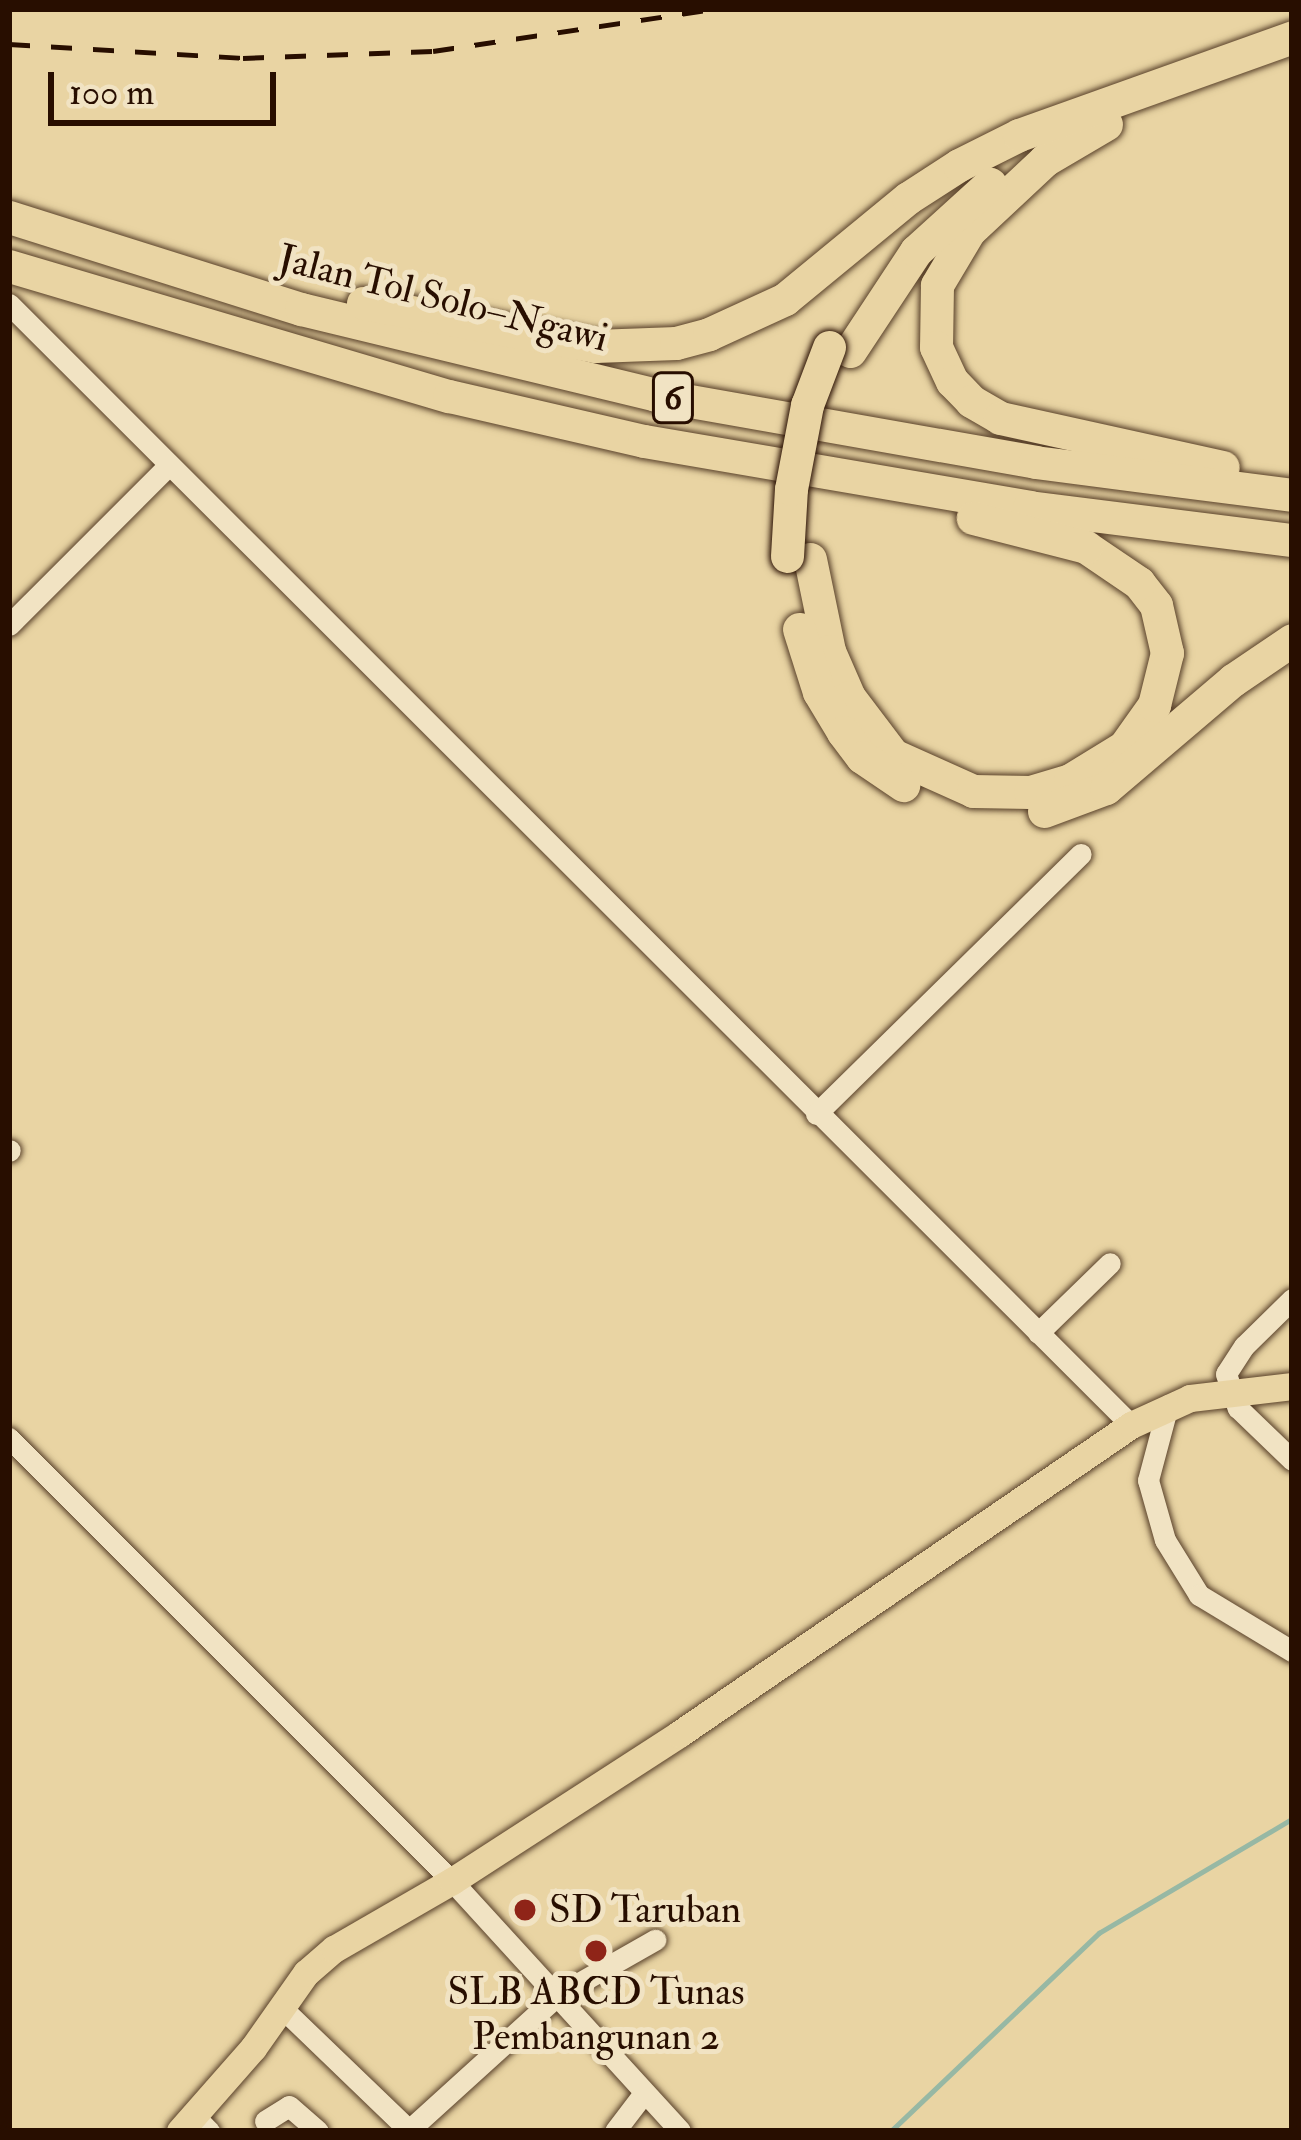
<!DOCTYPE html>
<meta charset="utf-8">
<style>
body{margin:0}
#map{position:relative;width:1301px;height:2140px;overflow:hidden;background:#e9d4a3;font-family:"IM FELL Double Pica",serif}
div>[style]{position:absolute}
.stream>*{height:4.5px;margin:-2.25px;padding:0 2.25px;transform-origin:2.25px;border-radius:2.25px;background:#97b8a4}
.roads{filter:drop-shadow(0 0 3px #584029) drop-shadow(0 0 3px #584029)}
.minor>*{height:21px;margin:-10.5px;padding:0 10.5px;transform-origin:10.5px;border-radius:10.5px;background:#f1e3c3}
.major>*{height:27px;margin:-13.5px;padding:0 13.5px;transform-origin:13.5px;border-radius:13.5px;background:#e9d4a3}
.highway>*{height:33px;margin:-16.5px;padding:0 16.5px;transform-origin:16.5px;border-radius:16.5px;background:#e9d4a3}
.rail>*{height:4.5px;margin-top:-2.25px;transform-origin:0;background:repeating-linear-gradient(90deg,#280e00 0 21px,transparent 0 42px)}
.bridges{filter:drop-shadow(0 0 3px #280e00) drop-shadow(0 0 3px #280e00)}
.highway-bridge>*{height:33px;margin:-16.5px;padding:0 16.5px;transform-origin:16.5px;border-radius:16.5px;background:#e9d4a3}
.dots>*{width:33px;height:33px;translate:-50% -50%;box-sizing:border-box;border:6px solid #f1e3c3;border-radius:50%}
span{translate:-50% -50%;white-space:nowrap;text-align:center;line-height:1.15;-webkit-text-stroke:10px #f1e3c3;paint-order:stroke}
.shield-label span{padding:3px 9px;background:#f1e3c3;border:3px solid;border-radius:9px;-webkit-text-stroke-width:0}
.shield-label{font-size:36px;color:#280e00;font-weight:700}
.street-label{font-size:39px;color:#280e00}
.poi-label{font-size:39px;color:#280e00}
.left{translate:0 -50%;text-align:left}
.frame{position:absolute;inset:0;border:12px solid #280e00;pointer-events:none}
.scale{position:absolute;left:48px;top:72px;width:228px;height:54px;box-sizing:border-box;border:6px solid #280e00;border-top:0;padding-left:15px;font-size:36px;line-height:42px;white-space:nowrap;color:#280e00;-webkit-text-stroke:9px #f1e3c3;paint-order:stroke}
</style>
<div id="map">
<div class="stream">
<i style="left:891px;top:2131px;width:287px;rotate:-43.6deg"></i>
<i style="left:1099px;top:1933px;width:224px;rotate:-30.6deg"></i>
</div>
<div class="roads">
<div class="minor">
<i style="left:9px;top:304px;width:1586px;rotate:44.97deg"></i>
<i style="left:9px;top:625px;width:226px;rotate:-45deg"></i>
<i style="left:816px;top:1114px;width:371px;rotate:-44.5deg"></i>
<i style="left:9px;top:1151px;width:1px;rotate:-45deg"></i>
<i style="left:1292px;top:1299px;width:67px;rotate:135.6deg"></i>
<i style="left:1244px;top:1346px;width:33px;rotate:123deg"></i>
<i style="left:1226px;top:1374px;width:36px;rotate:71deg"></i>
<i style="left:1238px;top:1408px;width:75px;rotate:43.9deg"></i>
<i style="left:1038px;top:1333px;width:100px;rotate:-44.2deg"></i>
<i style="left:1168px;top:1405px;width:78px;rotate:104.9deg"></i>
<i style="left:1148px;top:1480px;width:62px;rotate:74.2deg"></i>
<i style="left:1165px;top:1540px;width:65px;rotate:58.3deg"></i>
<i style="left:1199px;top:1595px;width:109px;rotate:31.1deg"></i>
<i style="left:9px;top:1438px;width:626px;rotate:45deg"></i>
<i style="left:452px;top:1881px;width:338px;rotate:47.6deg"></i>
<i style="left:281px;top:2007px;width:179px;rotate:43.9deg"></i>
<i style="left:195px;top:2117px;width:20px;rotate:45deg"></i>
<i style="left:265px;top:2121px;width:28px;rotate:-32deg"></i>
<i style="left:289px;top:2106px;width:38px;rotate:41deg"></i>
<i style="left:408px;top:2131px;width:202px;rotate:-42.2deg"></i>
<i style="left:558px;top:1995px;width:112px;rotate:-29.6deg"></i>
<i style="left:615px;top:2131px;width:48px;rotate:-52.7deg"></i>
</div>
<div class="major">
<i style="left:180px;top:2131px;width:111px;rotate:-48.7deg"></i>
<i style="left:253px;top:2048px;width:92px;rotate:-54.8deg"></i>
<i style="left:306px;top:1973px;width:37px;rotate:-41deg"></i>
<i style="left:334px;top:1949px;width:136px;rotate:-30deg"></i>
<i style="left:452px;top:1881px;width:270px;rotate:-32.9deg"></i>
<i style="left:679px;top:1734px;width:548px;rotate:-34.36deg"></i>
<i style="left:1131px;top:1425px;width:65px;rotate:-24.6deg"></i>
<i style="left:1190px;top:1398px;width:103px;rotate:-6.7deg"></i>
</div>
<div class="highway">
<i style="left:1106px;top:124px;width:71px;rotate:149.5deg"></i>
<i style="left:1045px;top:160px;width:104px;rotate:136.9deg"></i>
<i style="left:969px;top:231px;width:63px;rotate:120.7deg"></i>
<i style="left:937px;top:285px;width:62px;rotate:90.9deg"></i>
<i style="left:936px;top:347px;width:38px;rotate:65deg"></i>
<i style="left:952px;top:381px;width:28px;rotate:46deg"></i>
<i style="left:971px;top:401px;width:34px;rotate:30deg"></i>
<i style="left:1000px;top:418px;width:228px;rotate:12.4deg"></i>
<i style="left:9px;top:217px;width:306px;rotate:17.5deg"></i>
<i style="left:301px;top:309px;width:365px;rotate:13.6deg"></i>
<i style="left:656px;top:395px;width:385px;rotate:10deg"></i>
<i style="left:1035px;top:462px;width:259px;rotate:7.3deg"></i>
<i style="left:9px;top:266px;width:459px;rotate:16.5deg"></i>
<i style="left:449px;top:396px;width:200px;rotate:13deg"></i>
<i style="left:644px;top:441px;width:391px;rotate:9.7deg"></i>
<i style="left:1029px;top:507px;width:265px;rotate:7.2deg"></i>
<i style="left:363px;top:303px;width:236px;rotate:10.5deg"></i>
<i style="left:595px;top:346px;width:81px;rotate:-2.1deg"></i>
<i style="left:676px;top:343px;width:34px;rotate:-15deg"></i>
<i style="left:709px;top:334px;width:84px;rotate:-24.7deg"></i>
<i style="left:785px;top:299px;width:159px;rotate:-39.4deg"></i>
<i style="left:908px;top:198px;width:61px;rotate:-32.9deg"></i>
<i style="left:959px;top:165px;width:67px;rotate:-26.6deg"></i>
<i style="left:1019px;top:135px;width:290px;rotate:-19.7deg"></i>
<i style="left:850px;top:351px;width:120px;rotate:-56.6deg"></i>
<i style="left:916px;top:251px;width:100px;rotate:-42.2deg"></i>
<i style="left:810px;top:559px;width:94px;rotate:78.3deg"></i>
<i style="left:829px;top:651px;width:50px;rotate:66.5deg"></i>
<i style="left:849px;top:697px;width:73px;rotate:52.8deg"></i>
<i style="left:893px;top:755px;width:88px;rotate:24.2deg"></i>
<i style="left:973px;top:791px;width:57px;rotate:1deg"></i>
<i style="left:1030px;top:792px;width:42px;rotate:-16.7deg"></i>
<i style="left:1070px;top:780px;width:63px;rotate:-31.4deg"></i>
<i style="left:1124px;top:747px;width:52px;rotate:-54.5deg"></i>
<i style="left:1154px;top:705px;width:54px;rotate:-76deg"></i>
<i style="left:1167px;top:653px;width:49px;rotate:-102.9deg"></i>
<i style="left:1156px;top:605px;width:28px;rotate:-128deg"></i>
<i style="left:1139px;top:583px;width:64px;rotate:-145.8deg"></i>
<i style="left:1086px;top:547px;width:117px;rotate:-165.6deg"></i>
<i style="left:799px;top:629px;width:66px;rotate:72.4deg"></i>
<i style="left:819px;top:692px;width:47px;rotate:59deg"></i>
<i style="left:843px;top:732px;width:31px;rotate:53deg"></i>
<i style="left:862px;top:757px;width:50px;rotate:34.3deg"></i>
<i style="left:1044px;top:811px;width:66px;rotate:-20.4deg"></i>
<i style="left:1106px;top:788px;width:167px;rotate:-40.4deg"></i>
<i style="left:1233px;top:680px;width:71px;rotate:-34.1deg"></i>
</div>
</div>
<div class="rail">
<i style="left:9px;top:44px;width:234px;rotate:3.4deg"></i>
<i style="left:243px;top:58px;width:190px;rotate:-2.1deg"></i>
<i style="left:433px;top:51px;width:285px;rotate:-8.5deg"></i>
</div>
<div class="bridges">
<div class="highway-bridge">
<i style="left:787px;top:556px;width:67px;rotate:-86.6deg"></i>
<i style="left:791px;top:489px;width:86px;rotate:-79.2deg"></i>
<i style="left:807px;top:405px;width:62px;rotate:-69.2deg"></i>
</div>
</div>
<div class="dots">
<i style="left:525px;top:1910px;background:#8f2418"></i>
<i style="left:596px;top:1951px;background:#8f2418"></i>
</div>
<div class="shield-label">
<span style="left:673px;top:398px">6</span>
</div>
<div class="street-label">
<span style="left:443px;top:299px;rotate:14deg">Jalan Tol Solo–Ngawi</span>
</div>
<div class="poi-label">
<span class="left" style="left:549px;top:1910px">SD Taruban</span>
<span style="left:596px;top:2015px">SLB ABCD Tunas<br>Pembangunan 2</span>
</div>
<div class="frame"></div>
<div class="scale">100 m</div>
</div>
